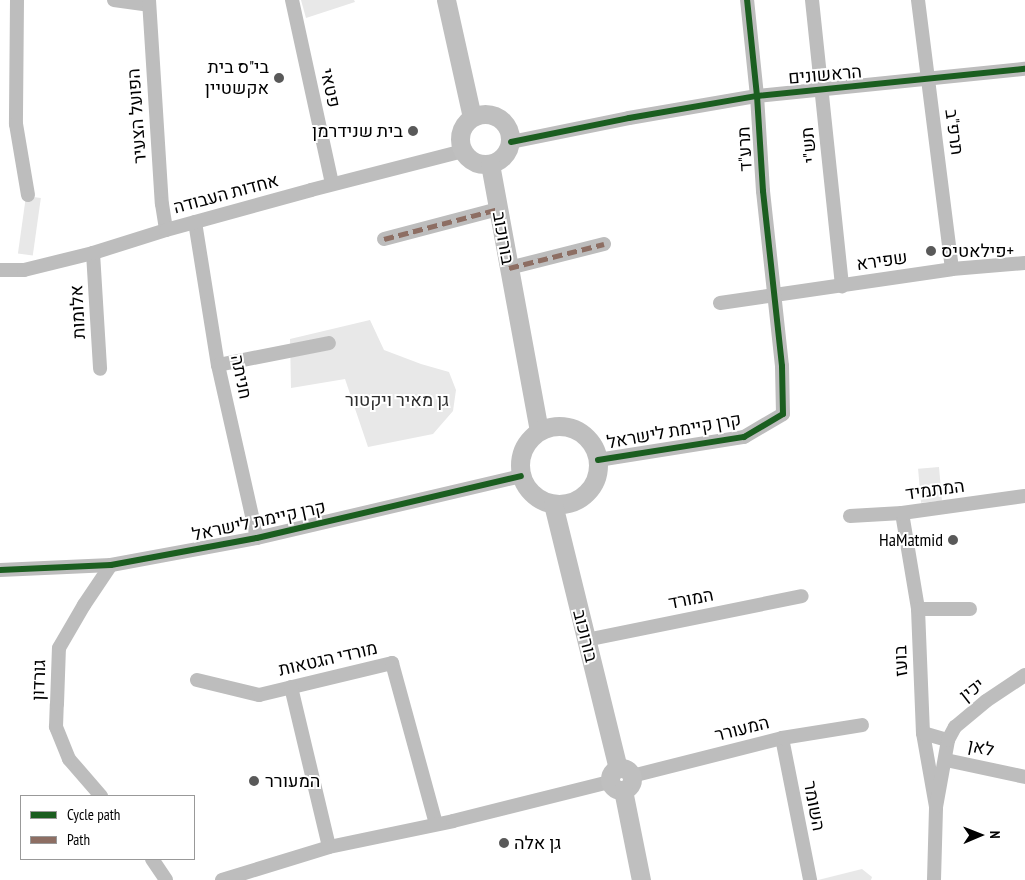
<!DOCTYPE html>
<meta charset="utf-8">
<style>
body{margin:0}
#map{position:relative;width:1025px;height:880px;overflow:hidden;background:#fff;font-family:"PT Sans Narrow",Heebo,sans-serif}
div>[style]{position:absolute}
.green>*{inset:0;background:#e8e8e8;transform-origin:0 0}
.street>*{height:14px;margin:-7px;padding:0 7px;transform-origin:7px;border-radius:7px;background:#bdbdbd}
.secondary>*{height:19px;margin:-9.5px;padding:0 9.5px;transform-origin:9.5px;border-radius:9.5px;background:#bfbfbf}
.secondary>.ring{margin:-9.5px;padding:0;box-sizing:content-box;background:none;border:19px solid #bfbfbf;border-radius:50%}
.quiet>*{height:5px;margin-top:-2.5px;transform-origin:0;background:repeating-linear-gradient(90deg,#8d6e63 0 10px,transparent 0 15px)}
.cycleway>*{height:6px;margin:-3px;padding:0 3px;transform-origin:3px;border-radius:3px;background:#1b5e20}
.dots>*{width:14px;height:14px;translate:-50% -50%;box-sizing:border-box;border:2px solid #fff;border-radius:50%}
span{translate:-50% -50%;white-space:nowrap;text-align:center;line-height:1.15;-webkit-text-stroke:4px #fff;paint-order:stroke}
.poi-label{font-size:18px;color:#000}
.right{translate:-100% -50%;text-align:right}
.left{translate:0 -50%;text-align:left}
.street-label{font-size:18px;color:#000}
.park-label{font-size:18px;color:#2d2d2d}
.legend{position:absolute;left:20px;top:795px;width:175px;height:65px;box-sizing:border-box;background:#fff;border:1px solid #999;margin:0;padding:6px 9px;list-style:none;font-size:15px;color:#000}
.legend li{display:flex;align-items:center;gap:10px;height:25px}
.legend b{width:25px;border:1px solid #999}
.north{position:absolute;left:955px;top:810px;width:50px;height:50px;-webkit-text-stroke:4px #fff;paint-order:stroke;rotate:89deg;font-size:14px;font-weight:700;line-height:20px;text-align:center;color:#000}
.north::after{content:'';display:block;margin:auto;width:18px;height:22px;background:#000;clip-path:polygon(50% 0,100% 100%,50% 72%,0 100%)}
</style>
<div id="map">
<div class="green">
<i style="clip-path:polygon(301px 0,354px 0,355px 2px,306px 18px)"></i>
<i style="left:26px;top:196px;width:15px;height:58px;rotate:8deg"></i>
<i style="clip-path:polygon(370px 320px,384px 350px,421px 364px,449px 372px,456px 390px,453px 411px,433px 434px,368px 447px,345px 379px,291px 388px,290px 339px)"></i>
<i style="left:939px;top:467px;width:34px;height:21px;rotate:85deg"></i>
<i style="clip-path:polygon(862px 869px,872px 877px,871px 880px,818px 880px)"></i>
</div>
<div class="street">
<i style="left:17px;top:0;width:124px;rotate:90.5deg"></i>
<i style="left:16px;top:124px;width:72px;rotate:80.4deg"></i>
<i style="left:114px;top:0;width:35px;rotate:8deg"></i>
<i style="left:149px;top:0;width:204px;rotate:86.4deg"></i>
<i style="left:162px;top:204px;width:26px;rotate:81deg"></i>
<i style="left:292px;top:0;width:188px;rotate:77.7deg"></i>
<i style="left:812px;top:0;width:288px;rotate:84deg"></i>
<i style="left:918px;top:0;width:271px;rotate:82.8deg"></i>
<i style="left:511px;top:142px;width:120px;rotate:-11.5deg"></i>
<i style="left:629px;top:118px;width:130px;rotate:-9.8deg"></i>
<i style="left:757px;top:96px;width:269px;rotate:-5.8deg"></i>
<i style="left:195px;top:222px;width:145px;rotate:80.9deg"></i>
<i style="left:218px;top:365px;width:177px;rotate:77.3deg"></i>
<i style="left:384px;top:239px;width:118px;rotate:-14.7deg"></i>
<i style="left:93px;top:253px;width:116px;rotate:86.5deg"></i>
<i style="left:509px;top:268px;width:98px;rotate:-14.2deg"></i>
<i style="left:0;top:270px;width:24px"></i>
<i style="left:24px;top:270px;width:71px;rotate:-13.8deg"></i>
<i style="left:93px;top:253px;width:77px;rotate:-17.5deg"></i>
<i style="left:166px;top:230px;width:150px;rotate:-15.4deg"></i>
<i style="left:311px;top:190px;width:157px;rotate:-14.4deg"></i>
<i style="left:720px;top:303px;width:234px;rotate:-8.3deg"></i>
<i style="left:952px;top:269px;width:73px;rotate:-4.7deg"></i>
<i style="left:218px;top:365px;width:113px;rotate:-11.2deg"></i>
<i style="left:598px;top:460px;width:148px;rotate:-9deg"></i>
<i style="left:744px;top:437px;width:45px;rotate:-30.5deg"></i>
<i style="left:783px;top:414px;width:48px;rotate:-91.2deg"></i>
<i style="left:782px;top:366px;width:176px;rotate:-96.2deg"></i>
<i style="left:763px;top:191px;width:95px;rotate:-93.6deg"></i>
<i style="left:757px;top:96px;width:97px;rotate:-95.9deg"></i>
<i style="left:902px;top:513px;width:97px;rotate:80.5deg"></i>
<i style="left:918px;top:609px;width:124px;rotate:87.7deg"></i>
<i style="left:923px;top:733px;width:75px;rotate:80deg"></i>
<i style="left:850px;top:516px;width:52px;rotate:-3.3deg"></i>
<i style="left:902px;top:513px;width:124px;rotate:-7.9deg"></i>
<i style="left:0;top:570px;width:111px;rotate:-2.6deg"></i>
<i style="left:111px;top:565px;width:148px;rotate:-10.5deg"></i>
<i style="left:257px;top:538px;width:271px;rotate:-13.2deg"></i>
<i style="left:918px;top:609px;width:52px"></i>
<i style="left:586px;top:640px;width:220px;rotate:-11.5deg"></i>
<i style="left:197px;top:680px;width:64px;rotate:13.6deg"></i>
<i style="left:259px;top:695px;width:137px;rotate:-13.5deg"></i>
<i style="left:392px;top:663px;width:167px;rotate:74.7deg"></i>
<i style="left:291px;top:687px;width:164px;rotate:76.6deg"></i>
<i style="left:923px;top:733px;width:26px;rotate:16deg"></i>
<i style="left:782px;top:738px;width:145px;rotate:78.8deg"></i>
<i style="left:946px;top:760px;width:81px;rotate:12.1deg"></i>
<i style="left:632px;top:776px;width:155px;rotate:-14.2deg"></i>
<i style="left:782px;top:738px;width:81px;rotate:-9.2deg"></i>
<i style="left:101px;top:796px;width:49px;rotate:-130.9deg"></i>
<i style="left:69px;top:759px;width:35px;rotate:-112deg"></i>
<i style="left:56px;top:727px;width:23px;rotate:-88deg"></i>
<i style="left:57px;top:704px;width:56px;rotate:-88deg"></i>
<i style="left:59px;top:648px;width:50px;rotate:-59.8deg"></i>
<i style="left:84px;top:605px;width:48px;rotate:-56deg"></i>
<i style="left:152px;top:859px;width:25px;rotate:56deg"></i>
<i style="left:222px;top:880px;width:112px;rotate:-17.1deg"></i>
<i style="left:329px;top:847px;width:127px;rotate:-11.8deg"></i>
<i style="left:453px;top:821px;width:162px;rotate:-14deg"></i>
<i style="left:934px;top:880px;width:73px;rotate:-88.4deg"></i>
<i style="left:936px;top:807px;width:68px;rotate:-79.8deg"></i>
<i style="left:948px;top:740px;width:15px;rotate:-62deg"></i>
<i style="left:955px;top:727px;width:40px;rotate:-40deg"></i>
<i style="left:986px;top:701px;width:47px;rotate:-33.7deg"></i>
</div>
<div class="secondary">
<i style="left:446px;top:0;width:120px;rotate:77.5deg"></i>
<i class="ring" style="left:460px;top:114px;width:31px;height:31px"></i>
<i style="left:490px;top:164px;width:270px;rotate:79.6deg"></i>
<i class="ring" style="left:520px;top:426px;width:59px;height:59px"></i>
<i style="left:553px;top:504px;width:272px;rotate:76.2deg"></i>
<i class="ring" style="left:610px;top:768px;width:3px;height:3px"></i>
<i style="left:623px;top:790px;width:92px;rotate:78.7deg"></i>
</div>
<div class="quiet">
<i style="left:384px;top:239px;width:118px;rotate:-14.7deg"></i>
<i style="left:509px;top:268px;width:98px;rotate:-14.2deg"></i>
</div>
<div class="cycleway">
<i style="left:511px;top:142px;width:120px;rotate:-11.5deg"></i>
<i style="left:629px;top:118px;width:130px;rotate:-9.8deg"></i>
<i style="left:757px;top:96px;width:269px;rotate:-5.8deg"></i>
<i style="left:598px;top:460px;width:148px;rotate:-9deg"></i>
<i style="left:744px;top:437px;width:45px;rotate:-30.5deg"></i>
<i style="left:783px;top:414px;width:48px;rotate:-91.2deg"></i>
<i style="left:782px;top:366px;width:176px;rotate:-96.2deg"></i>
<i style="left:763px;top:191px;width:95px;rotate:-93.6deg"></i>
<i style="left:757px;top:96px;width:97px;rotate:-95.9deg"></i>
<i style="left:0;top:570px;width:111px;rotate:-2.6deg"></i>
<i style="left:111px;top:565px;width:148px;rotate:-10.5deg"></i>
<i style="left:257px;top:538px;width:271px;rotate:-13.2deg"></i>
</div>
<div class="dots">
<i style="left:279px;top:78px;background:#595959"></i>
<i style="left:413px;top:131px;background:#595959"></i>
<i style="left:931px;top:251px;background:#595959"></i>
<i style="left:953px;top:540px;background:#595959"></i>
<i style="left:254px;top:781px;background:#595959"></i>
<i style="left:504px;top:843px;background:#595959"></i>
</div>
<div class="poi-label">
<span class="right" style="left:269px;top:78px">בי"ס בית<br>אקשטיין</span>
<span class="right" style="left:403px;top:131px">בית שנידרמן</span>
<span class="left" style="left:941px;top:251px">פילאטיס+</span>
<span class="right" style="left:943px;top:540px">HaMatmid</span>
<span class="left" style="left:265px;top:781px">המעורר</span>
<span class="left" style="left:514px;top:843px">גן אלה</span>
</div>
<div class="street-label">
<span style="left:825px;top:75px;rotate:-5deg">הראשונים</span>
<span style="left:330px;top:88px;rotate:78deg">פטאי</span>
<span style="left:137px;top:116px;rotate:-94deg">הפועל הצעיר</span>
<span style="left:954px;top:132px;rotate:82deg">תרפ"ב</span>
<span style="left:809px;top:145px;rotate:-96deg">תש"י</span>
<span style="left:745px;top:149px;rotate:-93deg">תרע"ד</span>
<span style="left:226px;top:194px;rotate:-15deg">אחדות העבודה</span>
<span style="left:503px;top:238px;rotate:80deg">בורוכוב</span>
<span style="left:882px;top:261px;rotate:-8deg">שפירא</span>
<span style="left:78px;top:312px;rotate:-93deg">אלומות</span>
<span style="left:241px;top:377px;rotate:78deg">חניתה</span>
<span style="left:674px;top:431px;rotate:-10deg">קרן קיימת לישראל</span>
<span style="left:935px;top:490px;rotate:-8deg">המתמיד</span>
<span style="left:259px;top:521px;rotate:-12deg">קרן קיימת לישראל</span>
<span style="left:691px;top:599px;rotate:-11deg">המורד</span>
<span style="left:585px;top:636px;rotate:76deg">בורוכוב</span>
<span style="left:328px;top:659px;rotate:-13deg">מורדי הגטאות</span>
<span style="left:901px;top:661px;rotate:-92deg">בועז</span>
<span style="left:39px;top:680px;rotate:-88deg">גורדון</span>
<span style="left:972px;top:690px;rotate:-38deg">יכין</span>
<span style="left:742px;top:729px;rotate:-14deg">המעורר</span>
<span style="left:981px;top:748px;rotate:12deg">לאן</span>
<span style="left:814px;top:806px;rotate:79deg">השומר</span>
</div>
<div class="park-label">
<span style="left:397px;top:400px">גן מאיר ויקטור</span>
</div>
<ul class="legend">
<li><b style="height:6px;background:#1b5e20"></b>Cycle path</li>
<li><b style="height:6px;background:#8d6e63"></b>Path</li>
</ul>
<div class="north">N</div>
</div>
